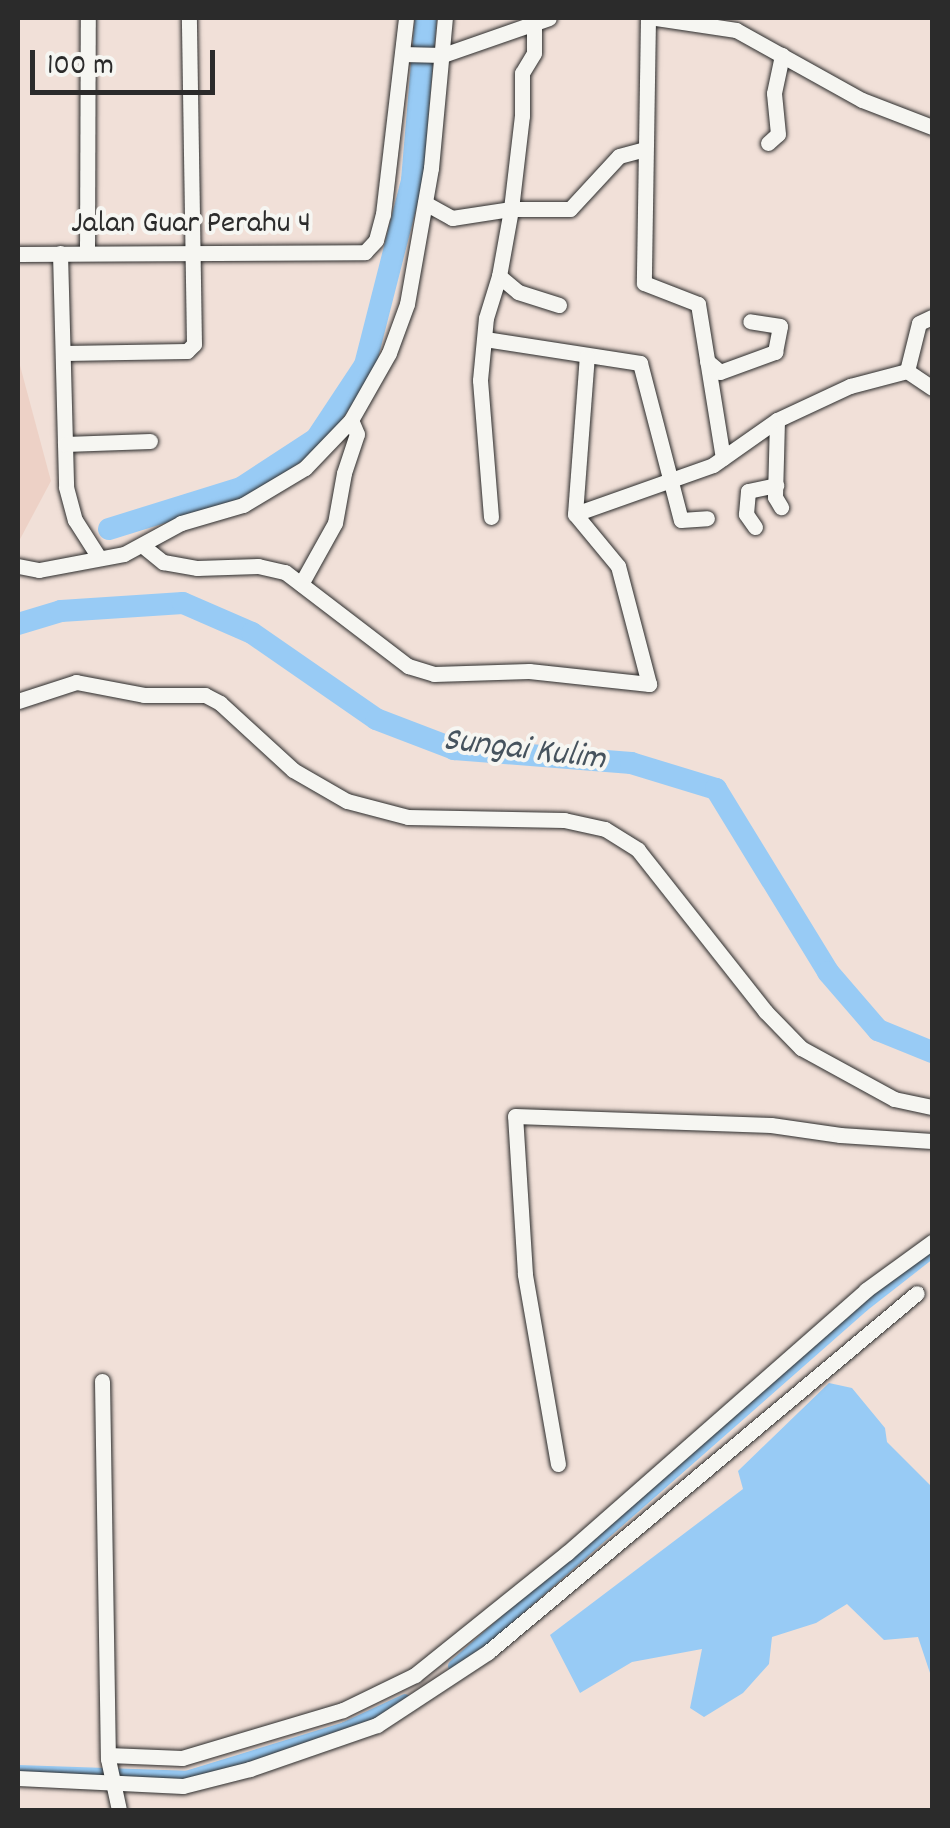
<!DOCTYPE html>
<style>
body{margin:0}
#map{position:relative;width:950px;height:1828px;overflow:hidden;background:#f1e0d8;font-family:Dekko,sans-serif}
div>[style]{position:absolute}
.built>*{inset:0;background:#edd1c6}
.water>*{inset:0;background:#98cbf5}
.canal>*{height:12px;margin:-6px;padding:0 6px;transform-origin:6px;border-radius:6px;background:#98cbf5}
.river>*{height:22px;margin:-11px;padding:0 11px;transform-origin:11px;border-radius:11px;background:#98cbf5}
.roads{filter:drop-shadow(0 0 2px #2b2b2b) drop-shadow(0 0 2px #2b2b2b)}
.minor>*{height:15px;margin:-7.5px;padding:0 7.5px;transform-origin:7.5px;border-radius:7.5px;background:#f6f6f2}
span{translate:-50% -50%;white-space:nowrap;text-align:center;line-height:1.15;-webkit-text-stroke:8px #f6f6f2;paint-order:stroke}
.street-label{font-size:32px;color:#2b2b2b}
.water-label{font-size:35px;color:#46535e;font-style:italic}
.frame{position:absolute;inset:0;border:20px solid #2b2b2b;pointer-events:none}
.scale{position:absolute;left:30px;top:50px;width:185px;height:45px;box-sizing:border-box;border:5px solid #2b2b2b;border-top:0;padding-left:12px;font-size:30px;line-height:35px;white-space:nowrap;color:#2b2b2b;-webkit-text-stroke:8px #f6f6f2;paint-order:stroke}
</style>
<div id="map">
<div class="built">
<i style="clip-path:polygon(18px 358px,51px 481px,18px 543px)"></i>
</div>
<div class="water">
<i style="clip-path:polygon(829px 1383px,852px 1388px,885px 1428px,887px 1442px,932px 1487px,932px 1679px,918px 1637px,884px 1640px,847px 1604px,816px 1623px,772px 1637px,769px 1664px,743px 1693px,704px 1717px,690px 1708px,702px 1649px,632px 1662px,580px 1693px,550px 1635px,743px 1489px,738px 1471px)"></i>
</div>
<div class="canal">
<i style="left:454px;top:1666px;width:545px;rotate:-41.35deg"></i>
<i style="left:863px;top:1306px;width:88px;rotate:-38deg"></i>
<i style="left:18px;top:1771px;width:168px;rotate:2deg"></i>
<i style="left:186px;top:1777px;width:166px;rotate:-17.1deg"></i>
<i style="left:345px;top:1728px;width:66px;rotate:-25deg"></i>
</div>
<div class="river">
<i style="left:109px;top:529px;width:138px;rotate:-17.3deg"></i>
<i style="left:241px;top:488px;width:90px;rotate:-33.2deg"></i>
<i style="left:316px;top:439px;width:89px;rotate:-56.5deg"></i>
<i style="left:365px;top:365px;width:191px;rotate:-75.7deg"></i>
<i style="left:412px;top:180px;width:163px;rotate:-85.1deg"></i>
<i style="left:18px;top:624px;width:45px;rotate:-16.8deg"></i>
<i style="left:61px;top:611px;width:122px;rotate:-3.8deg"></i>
<i style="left:183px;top:603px;width:75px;rotate:23.5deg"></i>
<i style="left:252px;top:633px;width:151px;rotate:34.7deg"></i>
<i style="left:376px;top:719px;width:84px;rotate:21deg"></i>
<i style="left:454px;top:749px;width:178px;rotate:4.5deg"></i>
<i style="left:631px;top:763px;width:89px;rotate:17deg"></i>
<i style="left:716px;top:789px;width:215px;rotate:58.5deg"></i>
<i style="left:828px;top:972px;width:77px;rotate:49.2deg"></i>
<i style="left:878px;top:1030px;width:58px;rotate:22.2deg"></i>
</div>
<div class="roads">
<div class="minor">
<i style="left:648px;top:18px;width:265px;rotate:90.9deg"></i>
<i style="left:644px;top:283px;width:58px;rotate:21.3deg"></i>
<i style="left:698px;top:304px;width:156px;rotate:80.8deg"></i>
<i style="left:656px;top:18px;width:81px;rotate:8.5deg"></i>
<i style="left:736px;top:30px;width:144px;rotate:29.1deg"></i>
<i style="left:862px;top:100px;width:75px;rotate:21.1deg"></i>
<i style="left:402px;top:54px;width:41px;rotate:1.4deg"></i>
<i style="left:443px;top:55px;width:112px;rotate:-19.2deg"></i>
<i style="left:768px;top:143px;width:13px;rotate:-42deg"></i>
<i style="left:778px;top:134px;width:41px;rotate:-95.6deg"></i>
<i style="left:774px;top:93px;width:39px;rotate:-78deg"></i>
<i style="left:425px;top:203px;width:31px;rotate:29deg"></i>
<i style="left:452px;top:218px;width:60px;rotate:-8.7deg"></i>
<i style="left:511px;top:209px;width:59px"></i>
<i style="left:570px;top:209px;width:72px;rotate:-47.2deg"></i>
<i style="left:619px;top:156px;width:27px;rotate:-15deg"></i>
<i style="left:87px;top:252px;width:234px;rotate:-89.8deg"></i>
<i style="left:60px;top:253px;width:234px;rotate:88.5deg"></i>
<i style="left:66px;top:487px;width:34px;rotate:75deg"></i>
<i style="left:75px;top:520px;width:43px;rotate:57.4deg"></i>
<i style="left:18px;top:254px;width:347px;rotate:-0.3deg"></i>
<i style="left:365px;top:252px;width:16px;rotate:-47deg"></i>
<i style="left:376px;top:240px;width:27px;rotate:-75deg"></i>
<i style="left:383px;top:214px;width:197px;rotate:-83.3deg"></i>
<i style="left:499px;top:276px;width:25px;rotate:40deg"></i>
<i style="left:518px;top:292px;width:43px;rotate:17.6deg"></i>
<i style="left:485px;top:339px;width:157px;rotate:8.8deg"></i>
<i style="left:640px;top:363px;width:162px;rotate:75.4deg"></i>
<i style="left:681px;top:520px;width:26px;rotate:-4deg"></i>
<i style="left:64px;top:353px;width:123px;rotate:-0.9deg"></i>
<i style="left:187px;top:351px;width:10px;rotate:-45deg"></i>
<i style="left:194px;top:344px;width:326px;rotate:-90.9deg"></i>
<i style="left:707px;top:361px;width:17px;rotate:40deg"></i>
<i style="left:720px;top:372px;width:59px;rotate:-20deg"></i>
<i style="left:775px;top:352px;width:26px;rotate:-79deg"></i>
<i style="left:780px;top:326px;width:30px;rotate:-171deg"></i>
<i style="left:907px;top:371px;width:49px;rotate:-76deg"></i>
<i style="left:919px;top:323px;width:14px;rotate:-25deg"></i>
<i style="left:777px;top:420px;width:77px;rotate:91.5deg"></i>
<i style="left:775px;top:497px;width:12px;rotate:59deg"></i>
<i style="left:65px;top:444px;width:85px;rotate:-2deg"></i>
<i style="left:575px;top:514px;width:146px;rotate:-19.5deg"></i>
<i style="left:713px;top:465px;width:78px;rotate:-35.1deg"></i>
<i style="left:777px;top:420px;width:81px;rotate:-25deg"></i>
<i style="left:850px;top:386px;width:59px;rotate:-14.7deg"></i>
<i style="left:907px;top:371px;width:30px;rotate:34deg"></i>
<i style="left:491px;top:517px;width:137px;rotate:-94.6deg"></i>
<i style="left:480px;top:380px;width:62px;rotate:-84.5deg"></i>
<i style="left:486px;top:318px;width:44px;rotate:-72.8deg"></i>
<i style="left:499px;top:276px;width:68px;rotate:-79.8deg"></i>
<i style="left:511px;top:209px;width:94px;rotate:-83.3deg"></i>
<i style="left:522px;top:116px;width:43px;rotate:-90deg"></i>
<i style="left:522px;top:73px;width:23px;rotate:-59deg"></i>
<i style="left:534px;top:53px;width:27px;rotate:-90deg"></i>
<i style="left:755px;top:527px;width:16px;rotate:-125deg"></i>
<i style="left:746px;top:514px;width:23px;rotate:-85deg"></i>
<i style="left:748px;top:491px;width:29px;rotate:-12deg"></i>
<i style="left:143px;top:546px;width:26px;rotate:39deg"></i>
<i style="left:163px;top:562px;width:35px;rotate:10deg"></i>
<i style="left:197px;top:568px;width:61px;rotate:-1.9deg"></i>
<i style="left:258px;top:566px;width:28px;rotate:13deg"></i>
<i style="left:285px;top:572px;width:155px;rotate:37.4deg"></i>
<i style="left:408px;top:666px;width:27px;rotate:17deg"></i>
<i style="left:434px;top:674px;width:95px;rotate:-1.8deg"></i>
<i style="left:529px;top:671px;width:121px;rotate:6.2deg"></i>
<i style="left:649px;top:684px;width:122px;rotate:-104.7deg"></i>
<i style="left:618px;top:566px;width:67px;rotate:-129.6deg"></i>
<i style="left:575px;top:514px;width:158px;rotate:-85.7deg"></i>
<i style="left:18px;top:566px;width:21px;rotate:11deg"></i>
<i style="left:39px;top:570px;width:86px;rotate:-10.7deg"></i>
<i style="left:124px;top:554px;width:65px;rotate:-28.5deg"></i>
<i style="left:181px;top:523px;width:65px;rotate:-16.2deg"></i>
<i style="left:243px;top:505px;width:72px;rotate:-30.8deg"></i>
<i style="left:305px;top:468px;width:66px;rotate:-46.2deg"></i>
<i style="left:351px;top:420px;width:77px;rotate:-60.4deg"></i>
<i style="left:389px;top:353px;width:52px;rotate:-69.8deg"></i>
<i style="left:407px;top:304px;width:138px;rotate:-80deg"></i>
<i style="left:431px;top:168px;width:151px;rotate:-84.7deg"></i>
<i style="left:301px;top:584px;width:70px;rotate:-60.9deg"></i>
<i style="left:335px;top:523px;width:51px;rotate:-79.8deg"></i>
<i style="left:344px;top:473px;width:41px;rotate:-71.6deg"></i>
<i style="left:357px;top:434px;width:15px;rotate:-113deg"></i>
<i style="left:18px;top:701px;width:61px;rotate:-18.1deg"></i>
<i style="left:76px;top:682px;width:69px;rotate:10.8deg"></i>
<i style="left:144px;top:695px;width:61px"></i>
<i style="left:205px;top:695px;width:17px;rotate:28deg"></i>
<i style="left:220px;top:703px;width:99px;rotate:42.5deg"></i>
<i style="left:293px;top:770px;width:62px;rotate:29.9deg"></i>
<i style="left:347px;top:801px;width:63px;rotate:14.7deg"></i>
<i style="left:408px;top:817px;width:156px;rotate:1.1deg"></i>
<i style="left:564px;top:820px;width:42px;rotate:12.4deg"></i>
<i style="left:605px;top:829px;width:39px;rotate:32deg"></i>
<i style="left:638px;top:850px;width:205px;rotate:51.7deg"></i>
<i style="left:765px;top:1011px;width:52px;rotate:45.8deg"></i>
<i style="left:801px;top:1048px;width:106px;rotate:28.7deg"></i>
<i style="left:894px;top:1099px;width:39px;rotate:12deg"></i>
<i style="left:102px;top:1381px;width:378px;rotate:89.1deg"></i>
<i style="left:108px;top:1759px;width:52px;rotate:77.8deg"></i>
<i style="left:558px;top:1464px;width:193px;rotate:-99.9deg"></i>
<i style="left:525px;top:1274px;width:158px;rotate:-93.6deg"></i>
<i style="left:515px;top:1116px;width:256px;rotate:2deg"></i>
<i style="left:771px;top:1125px;width:70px;rotate:8.2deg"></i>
<i style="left:840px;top:1135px;width:92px;rotate:3.7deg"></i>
<i style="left:108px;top:1755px;width:74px;rotate:2.3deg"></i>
<i style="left:182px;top:1758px;width:168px;rotate:-16.6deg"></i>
<i style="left:343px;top:1710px;width:80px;rotate:-25.9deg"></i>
<i style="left:415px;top:1675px;width:195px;rotate:-38.8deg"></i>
<i style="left:567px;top:1553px;width:398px;rotate:-41.3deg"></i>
<i style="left:866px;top:1290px;width:82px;rotate:-36deg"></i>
<i style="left:18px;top:1778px;width:165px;rotate:2.8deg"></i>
<i style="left:183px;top:1786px;width:69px;rotate:-14.2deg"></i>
<i style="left:250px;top:1769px;width:134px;rotate:-19.1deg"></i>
<i style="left:377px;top:1725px;width:133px;rotate:-33.3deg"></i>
<i style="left:488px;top:1652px;width:559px;rotate:-39.92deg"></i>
</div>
</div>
<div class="street-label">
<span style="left:191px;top:225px">Jalan Guar Perahu 4</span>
</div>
<div class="water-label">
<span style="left:524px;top:751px;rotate:7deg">Sungai Kulim</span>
</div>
<div class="frame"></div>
<div class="scale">100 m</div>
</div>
